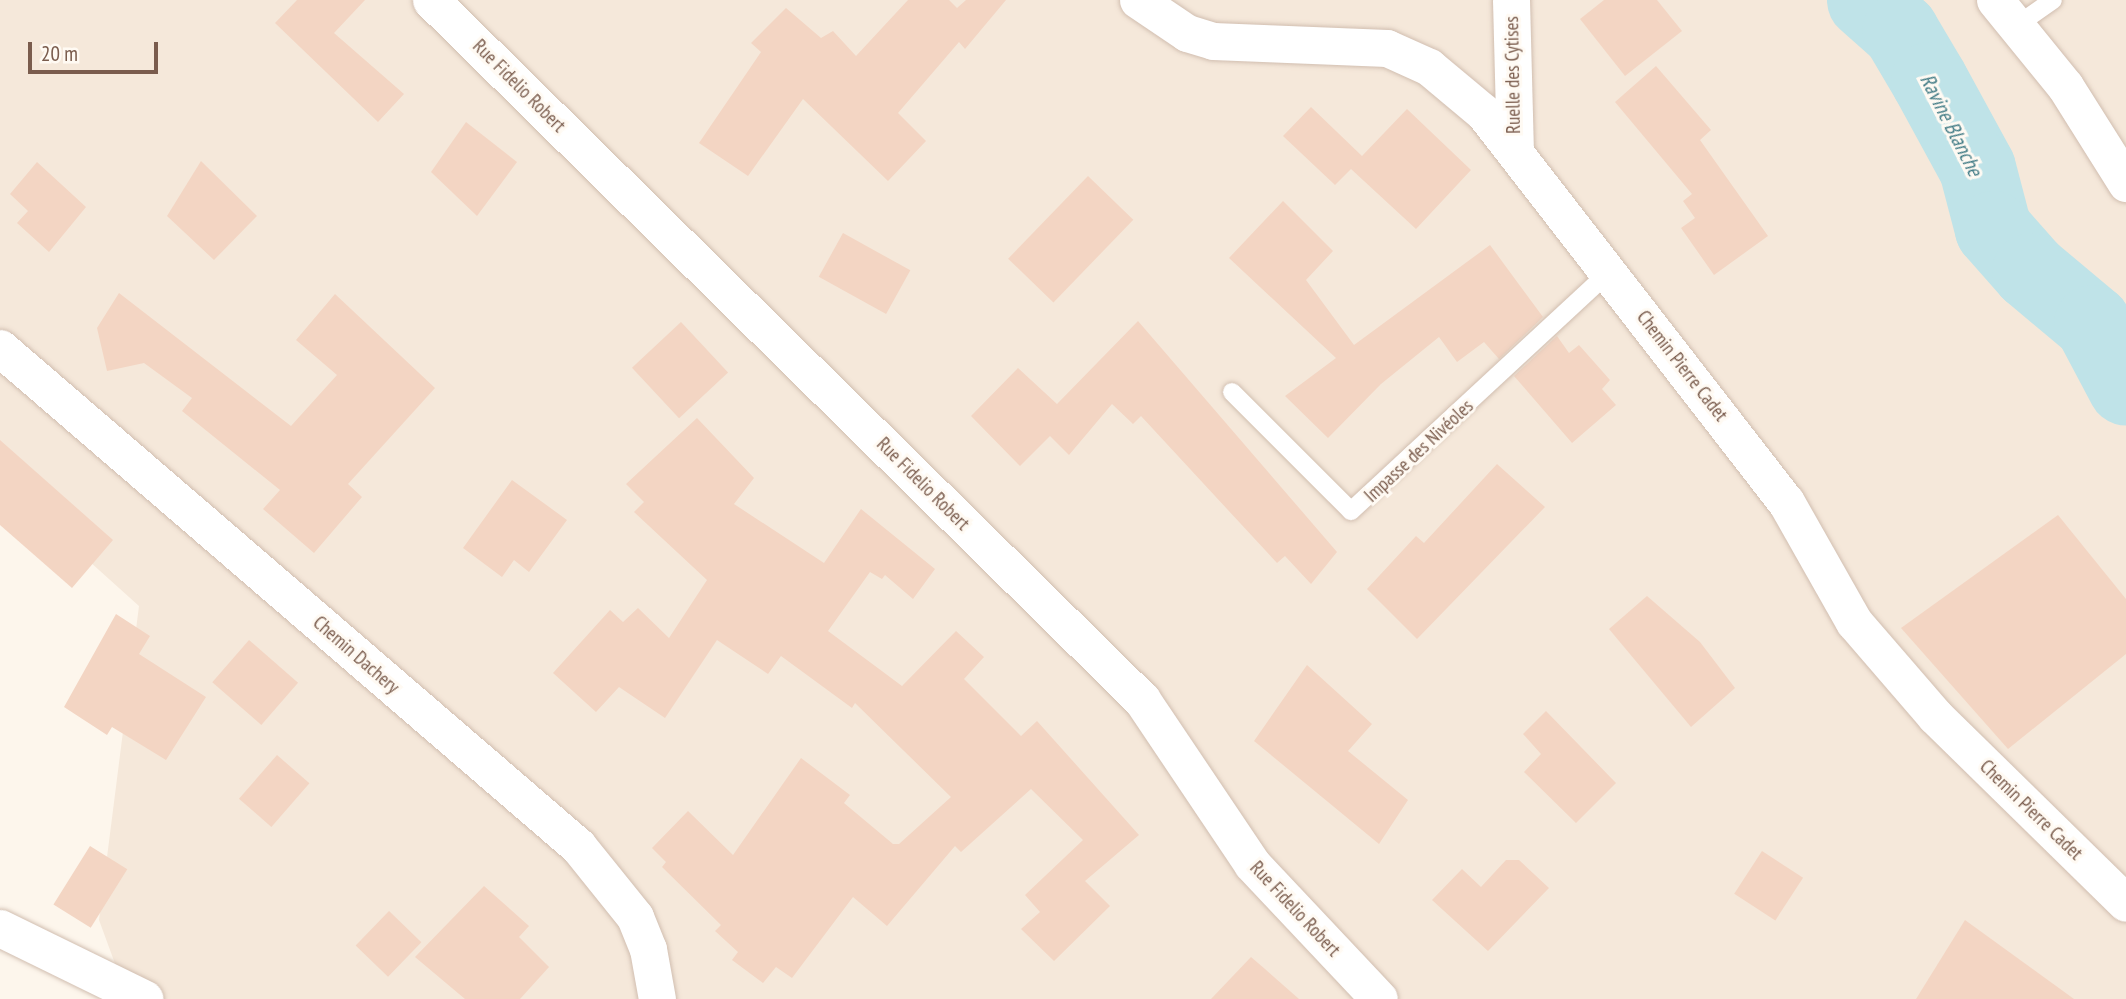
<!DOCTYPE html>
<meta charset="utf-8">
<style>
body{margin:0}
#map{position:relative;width:2126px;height:999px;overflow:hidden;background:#fdf6ec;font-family:"PT Sans Narrow",sans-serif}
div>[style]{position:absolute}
.residential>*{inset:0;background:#f5e8da}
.river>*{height:77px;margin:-38.5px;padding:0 38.5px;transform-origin:38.5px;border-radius:38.5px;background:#bfe3e8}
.building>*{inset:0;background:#f3d5c3;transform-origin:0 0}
.roads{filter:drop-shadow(0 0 2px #d1beb0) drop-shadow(0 0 2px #d1beb0)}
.lane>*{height:18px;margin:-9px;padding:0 9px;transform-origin:9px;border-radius:9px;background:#fff}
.street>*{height:37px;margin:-18.5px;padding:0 18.5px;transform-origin:18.5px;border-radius:18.5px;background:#fff}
span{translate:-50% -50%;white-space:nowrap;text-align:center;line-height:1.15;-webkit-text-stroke:6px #fffaf3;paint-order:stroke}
.street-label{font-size:19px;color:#7a5c4d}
.water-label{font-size:21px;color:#437c86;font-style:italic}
.scale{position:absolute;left:28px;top:42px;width:130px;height:32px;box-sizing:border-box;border:4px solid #7a5c4d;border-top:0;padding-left:9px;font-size:21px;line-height:24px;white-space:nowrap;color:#7a5c4d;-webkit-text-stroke:5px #fffaf3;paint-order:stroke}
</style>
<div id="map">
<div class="residential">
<i style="clip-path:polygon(0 0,2126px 0,2126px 999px,128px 999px,99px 920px,139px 606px,0 481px)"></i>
</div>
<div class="river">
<i style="left:1865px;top:0;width:47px;rotate:41.5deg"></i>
<i style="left:1900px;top:31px;width:57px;rotate:59.4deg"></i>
<i style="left:1929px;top:80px;width:100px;rotate:61.4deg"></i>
<i style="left:1977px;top:168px;width:63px;rotate:75.3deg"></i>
<i style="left:1993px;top:229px;width:56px;rotate:48.6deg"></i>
<i style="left:2030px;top:271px;width:81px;rotate:40deg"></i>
<i style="left:2092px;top:323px;width:72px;rotate:62deg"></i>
</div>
<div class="building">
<i style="clip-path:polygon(297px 0,365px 0,334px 33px,404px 94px,378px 122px,275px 23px)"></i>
<i style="clip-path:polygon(908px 0,949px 0,957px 8px,966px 0,1006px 0,965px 49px,959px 42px,898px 113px,926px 141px,888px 181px,803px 99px,748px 176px,699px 143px,761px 52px,751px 43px,786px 8px,821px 38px,833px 31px,856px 56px)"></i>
<i style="clip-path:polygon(1604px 0,1657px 0,1682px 31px,1625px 76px,1580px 19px)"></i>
<i style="clip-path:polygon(1656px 66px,1711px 130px,1700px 140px,1768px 236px,1714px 275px,1681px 228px,1695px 218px,1683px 201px,1692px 194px,1615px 102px)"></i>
<i style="clip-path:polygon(1311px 107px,1362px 156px,1407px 109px,1471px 170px,1416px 229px,1351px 169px,1335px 185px,1283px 136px)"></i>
<i style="clip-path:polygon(466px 122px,517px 162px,477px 216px,431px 172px)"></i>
<i style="clip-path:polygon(201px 161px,257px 216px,214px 260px,167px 216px)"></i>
<i style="clip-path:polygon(37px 162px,86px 207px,49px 252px,17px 223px,28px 211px,10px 194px)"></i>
<i style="left:1088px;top:176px;width:63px;height:115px;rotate:44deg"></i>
<i style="clip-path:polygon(1283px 201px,1333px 251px,1306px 280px,1354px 345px,1490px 245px,1543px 317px,1499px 359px,1484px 342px,1457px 362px,1439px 337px,1381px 384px,1328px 438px,1285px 396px,1336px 358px,1229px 258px)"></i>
<i style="left:843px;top:233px;width:77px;height:50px;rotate:29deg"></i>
<i style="clip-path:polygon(119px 293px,291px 426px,337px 375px,296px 340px,335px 294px,435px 388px,348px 484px,362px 497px,314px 553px,263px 509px,280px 490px,182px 411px,192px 398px,144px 363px,107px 371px,97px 328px)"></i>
<i style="clip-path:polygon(1138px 321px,1337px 552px,1311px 584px,1285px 556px,1277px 563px,1141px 416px,1133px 424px,1112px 404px,1069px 455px,1050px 436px,1020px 466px,971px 416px,1018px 368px,1057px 404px)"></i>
<i style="left:681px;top:322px;width:69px;height:67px;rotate:47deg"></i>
<i style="clip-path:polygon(1557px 336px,1569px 353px,1579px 345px,1610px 380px,1602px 389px,1616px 405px,1572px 443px,1514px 376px)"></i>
<i style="clip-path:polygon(697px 418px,754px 478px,734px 504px,824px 563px,861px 509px,935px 569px,913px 599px,885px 575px,882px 579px,870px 572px,828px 631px,902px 686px,956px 631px,984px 657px,964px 679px,1021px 736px,1037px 721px,1139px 835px,1085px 881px,1110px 906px,1054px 961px,1021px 929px,1040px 912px,1025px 895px,1083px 840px,1031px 789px,961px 852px,955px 846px,887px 926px,853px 897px,792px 978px,776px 967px,763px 983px,732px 960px,738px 952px,715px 931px,721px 925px,662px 867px,666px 862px,652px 848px,688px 811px,733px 855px,801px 758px,850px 795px,844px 803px,893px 844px,899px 844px,951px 797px,855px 703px,852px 708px,781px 656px,768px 674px,717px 640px,665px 718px,619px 687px,596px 712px,553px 673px,610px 610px,623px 622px,638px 608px,669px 638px,707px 580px,634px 512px,644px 502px,626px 484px)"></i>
<i style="clip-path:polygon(0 440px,113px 540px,72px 588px,0 525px)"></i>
<i style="clip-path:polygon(1497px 464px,1545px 507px,1417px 639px,1367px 589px,1416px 536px,1424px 543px)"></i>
<i style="clip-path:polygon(512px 480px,567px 520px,529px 572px,514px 560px,502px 577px,463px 548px)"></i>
<i style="clip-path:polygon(2058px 515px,2126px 599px,2126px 654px,2008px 749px,1901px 628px)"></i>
<i style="clip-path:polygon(1647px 596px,1700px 642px,1735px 688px,1691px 727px,1609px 629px)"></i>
<i style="clip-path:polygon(116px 614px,150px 636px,139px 654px,206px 697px,166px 760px,112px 727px,107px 735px,64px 707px)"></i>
<i style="left:249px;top:640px;width:65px;height:56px;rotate:41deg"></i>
<i style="clip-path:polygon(1307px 665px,1372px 724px,1348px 751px,1408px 800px,1379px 844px,1254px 741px)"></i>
<i style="clip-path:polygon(1546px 711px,1616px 783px,1576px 823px,1524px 772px,1541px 754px,1523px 734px)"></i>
<i style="left:277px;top:755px;width:43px;height:58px;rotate:41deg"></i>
<i style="left:90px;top:846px;width:44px;height:69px;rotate:32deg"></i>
<i style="left:1762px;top:851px;width:49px;height:51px;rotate:33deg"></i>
<i style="clip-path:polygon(1506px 860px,1519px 860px,1549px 888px,1488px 951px,1432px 900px,1462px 869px,1481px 887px)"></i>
<i style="clip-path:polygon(484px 886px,529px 926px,519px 937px,549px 967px,520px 999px,465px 999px,415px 957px)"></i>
<i style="left:389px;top:911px;width:45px;height:48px;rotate:44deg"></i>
<i style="clip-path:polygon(1965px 920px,2074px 999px,1916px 999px)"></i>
<i style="clip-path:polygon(1251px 957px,1265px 969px,1299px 999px,1211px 999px)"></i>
</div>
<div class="roads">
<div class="lane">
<i style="left:2016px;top:26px;width:45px;rotate:-35.1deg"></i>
<i style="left:1232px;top:392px;width:168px;rotate:45deg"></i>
<i style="left:1351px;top:511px;width:352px;rotate:-42.8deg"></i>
</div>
<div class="street">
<i style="left:431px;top:0;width:998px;rotate:44.55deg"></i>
<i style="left:1142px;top:700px;width:197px;rotate:56.1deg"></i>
<i style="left:1252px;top:864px;width:185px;rotate:46.7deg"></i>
<i style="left:1138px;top:0;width:59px;rotate:34deg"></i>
<i style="left:1187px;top:33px;width:27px;rotate:17deg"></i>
<i style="left:1213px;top:41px;width:174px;rotate:2.3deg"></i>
<i style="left:1387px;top:48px;width:46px;rotate:24.3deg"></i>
<i style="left:1429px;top:67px;width:72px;rotate:39.9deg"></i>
<i style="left:1484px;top:113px;width:492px;rotate:52.2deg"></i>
<i style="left:1786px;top:502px;width:138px;rotate:60.5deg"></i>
<i style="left:1854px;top:622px;width:124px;rotate:49.2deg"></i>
<i style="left:1935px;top:716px;width:267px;rotate:44.4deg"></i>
<i style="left:1511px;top:0;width:150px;rotate:88.5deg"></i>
<i style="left:1995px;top:0;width:111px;rotate:50.9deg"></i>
<i style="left:2065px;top:86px;width:115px;rotate:57.8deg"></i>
<i style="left:0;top:348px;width:763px;rotate:40.75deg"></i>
<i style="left:578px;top:846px;width:91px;rotate:51.2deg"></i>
<i style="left:635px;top:917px;width:35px;rotate:68deg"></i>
<i style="left:648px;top:949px;width:51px;rotate:79.8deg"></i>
<i style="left:0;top:928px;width:161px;rotate:26.1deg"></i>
</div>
</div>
<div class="street-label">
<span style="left:1513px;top:75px;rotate:-91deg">Ruelle des Cytises</span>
<span style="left:519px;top:86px;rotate:45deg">Rue Fidelio Robert</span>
<span style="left:1682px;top:366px;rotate:52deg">Chemin Pierre Cadet</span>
<span style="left:1419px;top:451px;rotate:-43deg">Impasse des Nivéoles</span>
<span style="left:923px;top:484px;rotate:45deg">Rue Fidelio Robert</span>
<span style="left:356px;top:655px;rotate:41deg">Chemin Dachery</span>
<span style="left:2031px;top:810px;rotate:44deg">Chemin Pierre Cadet</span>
<span style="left:1295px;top:909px;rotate:47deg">Rue Fidelio Robert</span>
</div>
<div class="water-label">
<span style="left:1951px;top:125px;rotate:63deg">Ravine Blanche</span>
</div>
<div class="scale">20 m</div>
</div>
